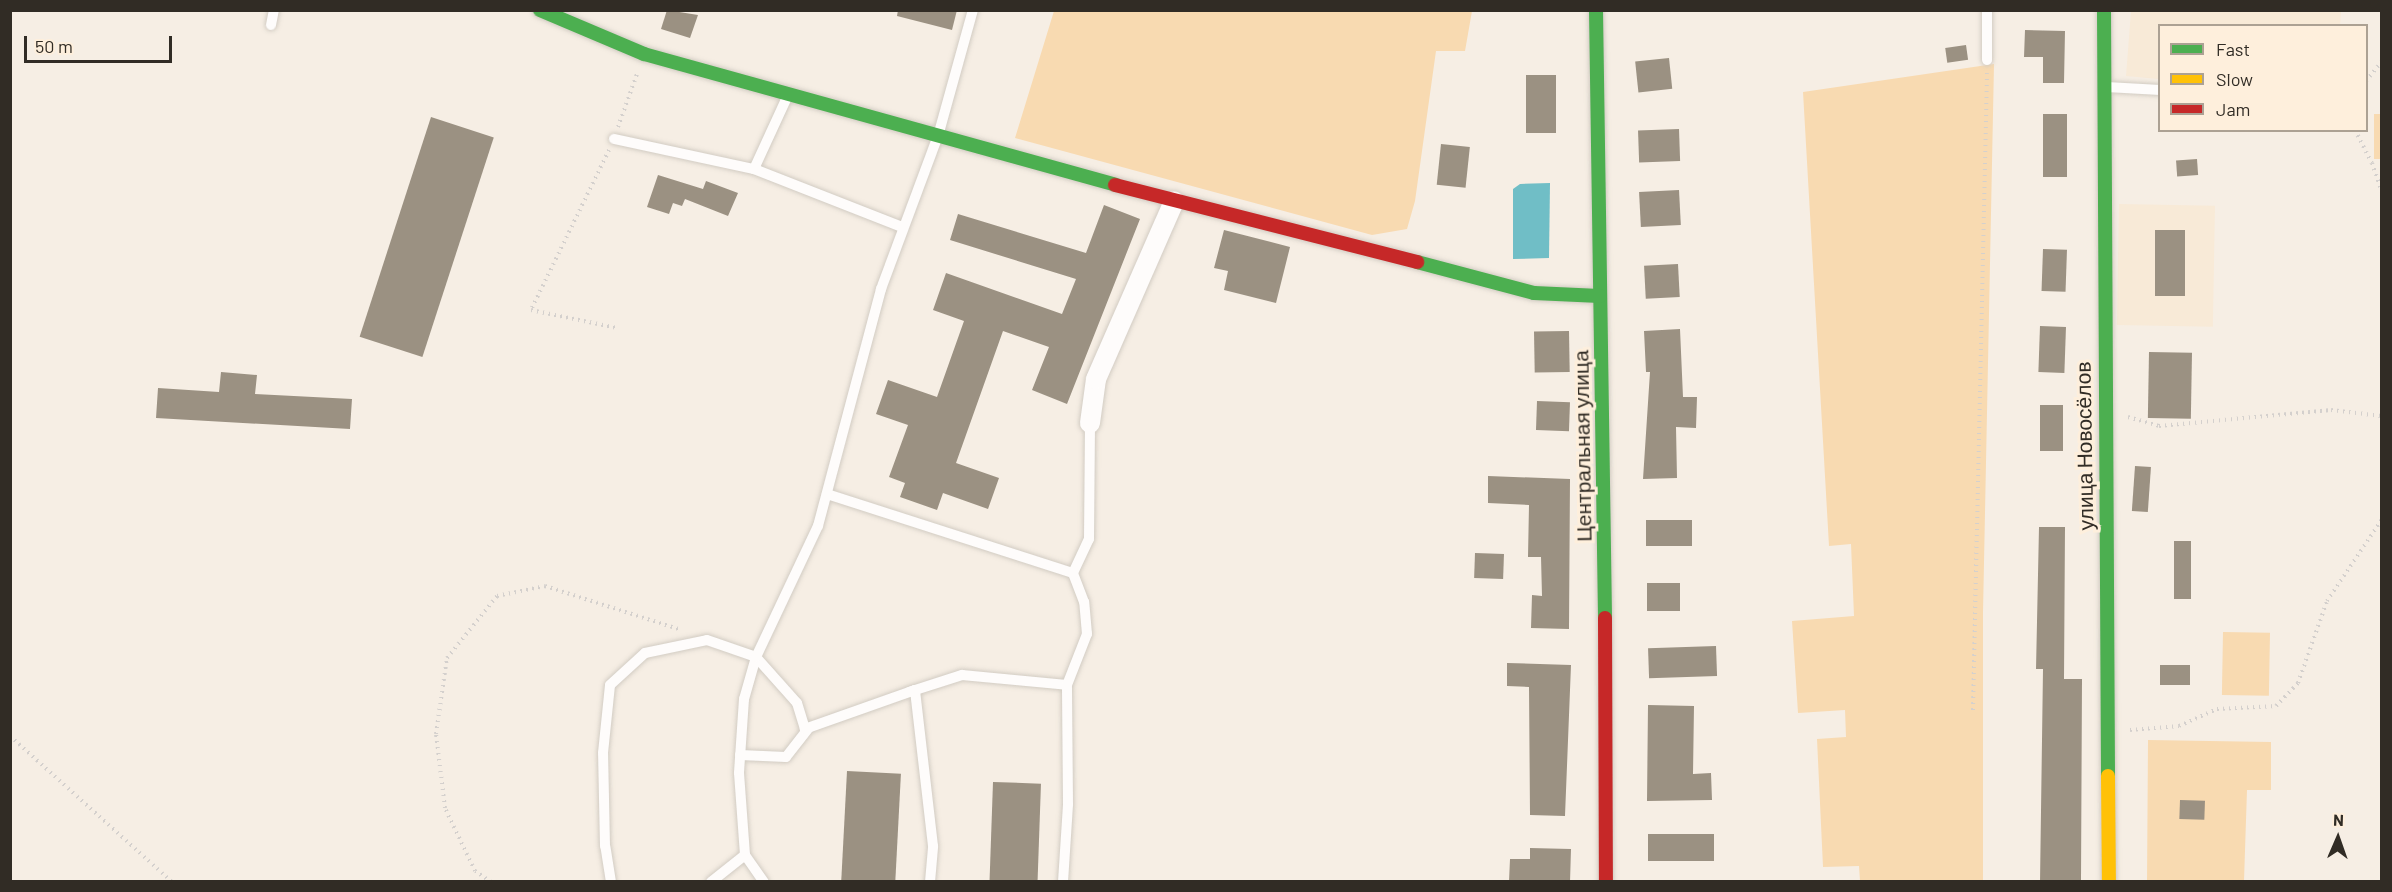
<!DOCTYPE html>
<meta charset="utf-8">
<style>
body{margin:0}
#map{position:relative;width:2392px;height:892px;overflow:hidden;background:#f6eee4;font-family:Barlow,sans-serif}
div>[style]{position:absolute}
.built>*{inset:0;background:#f8ead7;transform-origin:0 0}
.green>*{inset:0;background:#f8dab1;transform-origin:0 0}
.water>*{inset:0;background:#70bec6}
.building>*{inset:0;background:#9b9182;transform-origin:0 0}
.path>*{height:4px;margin-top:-2px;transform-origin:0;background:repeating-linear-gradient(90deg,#d4d0cd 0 1.5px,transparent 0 6px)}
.roads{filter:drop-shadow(0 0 2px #d2ccc3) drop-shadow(0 0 2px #d2ccc3)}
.lane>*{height:10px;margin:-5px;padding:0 5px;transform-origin:5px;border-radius:5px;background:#fefcfb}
.street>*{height:20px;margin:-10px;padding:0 10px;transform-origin:10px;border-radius:10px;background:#fefcfb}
.fast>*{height:14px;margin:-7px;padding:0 7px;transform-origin:7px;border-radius:7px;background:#4caf50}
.slow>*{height:14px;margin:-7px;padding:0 7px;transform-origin:7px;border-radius:7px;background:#ffc107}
.jam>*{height:14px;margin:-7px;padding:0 7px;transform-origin:7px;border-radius:7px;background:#c62828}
span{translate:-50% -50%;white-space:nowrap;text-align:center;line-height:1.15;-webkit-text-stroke:6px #feefdc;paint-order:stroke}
.street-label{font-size:21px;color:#312c25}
.frame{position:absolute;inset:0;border:12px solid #312c25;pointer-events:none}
.legend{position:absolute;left:2158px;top:24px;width:210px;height:108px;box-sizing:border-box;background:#feefdc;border:2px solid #aca193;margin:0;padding:8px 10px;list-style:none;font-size:18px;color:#312c25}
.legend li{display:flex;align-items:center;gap:12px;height:30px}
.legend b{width:30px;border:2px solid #aca193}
.north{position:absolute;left:2308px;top:808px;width:60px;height:60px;-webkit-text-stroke:4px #feefdc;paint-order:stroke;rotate:2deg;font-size:16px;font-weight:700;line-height:24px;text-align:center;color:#312c25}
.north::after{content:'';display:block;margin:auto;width:21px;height:27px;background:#312c25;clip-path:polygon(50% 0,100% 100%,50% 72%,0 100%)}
.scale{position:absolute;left:24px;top:36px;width:148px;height:27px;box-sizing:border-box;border:3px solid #312c25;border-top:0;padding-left:8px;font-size:18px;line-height:21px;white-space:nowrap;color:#312c25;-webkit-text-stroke:4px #feefdc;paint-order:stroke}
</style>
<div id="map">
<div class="built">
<i style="clip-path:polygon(2131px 11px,2131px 10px,2341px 11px,2340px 25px,2160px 26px,2159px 79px,2126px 76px)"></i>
<i style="left:2119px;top:204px;width:96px;height:121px;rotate:1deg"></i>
</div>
<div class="green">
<i style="clip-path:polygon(1054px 11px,1054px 10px,1472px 11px,1465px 51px,1436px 51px,1415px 201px,1407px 229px,1372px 235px,1015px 138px)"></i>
<i style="clip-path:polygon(1994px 64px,1983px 613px,1983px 881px,1860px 881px,1859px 866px,1823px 867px,1817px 739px,1846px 737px,1845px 710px,1798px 713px,1792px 621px,1854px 616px,1851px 544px,1829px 546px,1803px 92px)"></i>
<i style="left:2374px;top:114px;width:7px;height:45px"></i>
<i style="left:2223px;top:632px;width:47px;height:63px;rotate:1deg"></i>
<i style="clip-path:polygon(2148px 740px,2271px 742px,2271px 790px,2247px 790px,2244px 881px,2147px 882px)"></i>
</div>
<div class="water">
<i style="clip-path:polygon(1550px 183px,1549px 258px,1513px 259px,1513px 189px,1520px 184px)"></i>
</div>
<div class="building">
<i style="clip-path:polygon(667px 10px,698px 15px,690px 38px,661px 29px)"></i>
<i style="clip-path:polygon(898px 10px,957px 10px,952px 30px,897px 16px)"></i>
<i style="clip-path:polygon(2025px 30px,2065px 31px,2064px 83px,2043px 83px,2043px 57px,2024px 57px)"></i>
<i style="left:1966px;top:45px;width:15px;height:21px;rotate:82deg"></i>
<i style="left:1669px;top:58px;width:31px;height:34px;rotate:84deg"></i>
<i style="left:1526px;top:75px;width:30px;height:58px"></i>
<i style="left:2043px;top:114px;width:24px;height:63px"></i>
<i style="left:431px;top:117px;width:66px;height:231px;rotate:18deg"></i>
<i style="left:1679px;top:129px;width:32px;height:41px;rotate:88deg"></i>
<i style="left:1441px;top:144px;width:29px;height:41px;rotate:6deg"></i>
<i style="left:2197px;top:159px;width:16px;height:21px;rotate:86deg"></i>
<i style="clip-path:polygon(658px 175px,703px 189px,706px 181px,738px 193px,728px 216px,685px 199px,682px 206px,673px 203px,669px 214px,647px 207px)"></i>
<i style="left:1679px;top:190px;width:35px;height:40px;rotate:87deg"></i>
<i style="clip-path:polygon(1104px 205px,1140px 219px,1067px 404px,1032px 390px,1049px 347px,1003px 331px,956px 463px,999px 478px,988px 509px,943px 493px,937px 510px,900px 497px,905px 483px,889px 477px,908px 425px,876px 414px,888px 380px,937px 397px,964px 321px,933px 310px,946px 273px,1062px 314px,1076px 279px,950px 240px,958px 214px,1086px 253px)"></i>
<i style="clip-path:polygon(1224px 230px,1290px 247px,1276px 303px,1224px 290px,1228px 271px,1214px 268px)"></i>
<i style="left:2155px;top:230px;width:30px;height:66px"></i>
<i style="left:2043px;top:249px;width:24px;height:42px;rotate:2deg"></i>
<i style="left:1678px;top:264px;width:33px;height:34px;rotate:87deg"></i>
<i style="left:2040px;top:326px;width:26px;height:46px;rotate:2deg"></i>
<i style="clip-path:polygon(1680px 329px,1683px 397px,1697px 397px,1696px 428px,1676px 427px,1677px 478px,1643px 479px,1650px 372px,1646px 372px,1644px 331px)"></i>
<i style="left:1569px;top:331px;width:41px;height:35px;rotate:89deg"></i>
<i style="left:2149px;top:352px;width:43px;height:66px;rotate:1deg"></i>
<i style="clip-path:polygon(221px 372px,257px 375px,255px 394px,352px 399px,350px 429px,156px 418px,158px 388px,219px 392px)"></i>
<i style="left:1537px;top:401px;width:33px;height:29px;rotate:2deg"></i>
<i style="left:2040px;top:405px;width:23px;height:46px"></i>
<i style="left:2135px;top:466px;width:16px;height:45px;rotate:4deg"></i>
<i style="clip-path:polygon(1488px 476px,1570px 479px,1569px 629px,1531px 628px,1532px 595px,1542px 596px,1541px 557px,1528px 557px,1529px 505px,1488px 503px)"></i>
<i style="left:1646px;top:520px;width:46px;height:26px"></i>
<i style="clip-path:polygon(2039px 527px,2065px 527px,2064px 679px,2082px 679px,2081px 882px,2040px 882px,2043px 669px,2036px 669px)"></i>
<i style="left:2191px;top:541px;width:58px;height:17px;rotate:90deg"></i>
<i style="left:1475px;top:553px;width:29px;height:25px;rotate:2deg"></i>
<i style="left:1647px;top:583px;width:33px;height:28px"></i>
<i style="left:1716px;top:646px;width:30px;height:68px;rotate:88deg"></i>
<i style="clip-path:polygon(1507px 663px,1571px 665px,1565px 816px,1530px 815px,1529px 687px,1507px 686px)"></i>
<i style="left:2160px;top:665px;width:30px;height:20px"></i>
<i style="clip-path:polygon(1648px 705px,1694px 706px,1693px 774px,1711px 773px,1712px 800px,1647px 801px)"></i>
<i style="left:847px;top:771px;width:54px;height:111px;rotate:3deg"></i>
<i style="left:993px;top:782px;width:48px;height:100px;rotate:2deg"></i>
<i style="left:2180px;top:800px;width:25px;height:19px;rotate:2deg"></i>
<i style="left:1648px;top:834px;width:66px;height:27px"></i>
<i style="clip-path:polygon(1530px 848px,1571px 849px,1570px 882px,1509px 882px,1510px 859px,1530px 859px)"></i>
</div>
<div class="path">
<i style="left:2366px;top:81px;width:26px;rotate:-51deg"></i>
<i style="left:618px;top:127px;width:56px;rotate:-70.3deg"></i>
<i style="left:2355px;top:130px;width:37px;rotate:63deg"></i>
<i style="left:2372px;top:163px;width:31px;rotate:71deg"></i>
<i style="left:609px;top:150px;width:178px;rotate:116deg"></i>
<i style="left:531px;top:310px;width:88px;rotate:11.8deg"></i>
<i style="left:2128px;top:417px;width:32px;rotate:16deg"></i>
<i style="left:2159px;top:426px;width:173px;rotate:-5.3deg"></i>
<i style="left:2331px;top:410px;width:51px;rotate:6.7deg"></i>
<i style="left:1973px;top:710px;width:637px;rotate:-88.74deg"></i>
<i style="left:2130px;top:730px;width:49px;rotate:-4.7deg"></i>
<i style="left:2179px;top:726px;width:42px;rotate:-24.1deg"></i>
<i style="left:2217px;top:709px;width:59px;rotate:-2.9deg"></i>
<i style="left:2276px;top:706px;width:32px;rotate:-46deg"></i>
<i style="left:2298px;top:683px;width:87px;rotate:-70.5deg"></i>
<i style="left:2327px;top:601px;width:99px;rotate:-56.1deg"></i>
<i style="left:10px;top:736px;width:218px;rotate:42deg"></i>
<i style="left:491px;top:882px;width:19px;rotate:-145deg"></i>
<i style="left:475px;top:871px;width:70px;rotate:-115.5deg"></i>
<i style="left:445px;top:808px;width:75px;rotate:-96.9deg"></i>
<i style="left:436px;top:734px;width:77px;rotate:-81.8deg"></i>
<i style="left:447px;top:658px;width:80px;rotate:-51.1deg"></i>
<i style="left:497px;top:596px;width:49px;rotate:-11.8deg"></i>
<i style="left:545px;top:586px;width:143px;rotate:17.9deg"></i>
</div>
<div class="roads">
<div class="lane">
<i style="left:1987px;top:10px;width:50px;rotate:90deg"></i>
<i style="left:271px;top:25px;width:15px;rotate:-79deg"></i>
<i style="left:2107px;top:87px;width:53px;rotate:3.2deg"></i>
<i style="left:614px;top:139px;width:143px;rotate:12.1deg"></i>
<i style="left:754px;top:169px;width:159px;rotate:21.4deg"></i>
<i style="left:754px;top:169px;width:81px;rotate:-65.3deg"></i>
<i style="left:827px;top:494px;width:258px;rotate:17.8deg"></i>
<i style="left:909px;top:692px;width:56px;rotate:-17.8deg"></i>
<i style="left:962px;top:675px;width:105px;rotate:5.4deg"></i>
<i style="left:740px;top:755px;width:46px;rotate:2.5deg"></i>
<i style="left:786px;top:757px;width:37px;rotate:-52deg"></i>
<i style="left:611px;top:882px;width:36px;rotate:-99deg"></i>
<i style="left:605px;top:846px;width:93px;rotate:-91.2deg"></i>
<i style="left:603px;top:753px;width:68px;rotate:-84.1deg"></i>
<i style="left:610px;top:685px;width:47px;rotate:-42.4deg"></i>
<i style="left:645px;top:653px;width:63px;rotate:-11.8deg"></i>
<i style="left:707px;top:640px;width:52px;rotate:19.1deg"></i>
<i style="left:756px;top:657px;width:44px;rotate:105.9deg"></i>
<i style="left:744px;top:699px;width:74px;rotate:93.9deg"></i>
<i style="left:739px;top:773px;width:82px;rotate:85.8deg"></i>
<i style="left:711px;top:882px;width:43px;rotate:-38.5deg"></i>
<i style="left:745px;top:855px;width:33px;rotate:55deg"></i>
<i style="left:930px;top:882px;width:36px;rotate:-85deg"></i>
<i style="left:933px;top:846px;width:157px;rotate:-96.6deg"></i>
<i style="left:915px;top:690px;width:117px;rotate:160.5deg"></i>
<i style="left:805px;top:729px;width:27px;rotate:-107deg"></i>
<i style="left:797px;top:703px;width:62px;rotate:-131.7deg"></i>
<i style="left:756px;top:657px;width:145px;rotate:-64.7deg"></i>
<i style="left:818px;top:526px;width:245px;rotate:-75.1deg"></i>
<i style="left:881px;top:289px;width:163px;rotate:-69.6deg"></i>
<i style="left:938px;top:136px;width:131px;rotate:-74.5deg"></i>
<i style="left:1063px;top:882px;width:78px;rotate:-86.3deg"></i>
<i style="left:1068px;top:804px;width:119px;rotate:-90.5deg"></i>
<i style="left:1067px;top:685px;width:55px;rotate:-68.6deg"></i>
<i style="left:1087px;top:634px;width:32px;rotate:-95deg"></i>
<i style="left:1084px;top:602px;width:31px;rotate:-111deg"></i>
<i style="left:1073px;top:573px;width:38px;rotate:-65deg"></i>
<i style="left:1089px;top:539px;width:116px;rotate:-89.5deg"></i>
</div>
<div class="street">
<i style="left:1090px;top:423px;width:44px;rotate:-82.2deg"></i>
<i style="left:1096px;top:379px;width:194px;rotate:-66.3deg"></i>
</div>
<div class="fast">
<i style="left:540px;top:10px;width:113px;rotate:22.9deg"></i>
<i style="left:644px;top:54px;width:489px;rotate:15.5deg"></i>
<i style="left:1596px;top:10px;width:608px;rotate:89.15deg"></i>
<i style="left:2104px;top:10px;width:766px;rotate:89.7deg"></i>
<i style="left:1417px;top:262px;width:121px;rotate:14.8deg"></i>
<i style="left:1534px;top:293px;width:66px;rotate:2.6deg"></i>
</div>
<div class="slow">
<i style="left:2108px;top:776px;width:106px;rotate:89.5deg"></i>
</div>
<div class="jam">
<i style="left:1115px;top:185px;width:312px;rotate:14.3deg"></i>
<i style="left:1605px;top:618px;width:264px;rotate:89.8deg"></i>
</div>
</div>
<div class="street-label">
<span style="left:1582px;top:446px;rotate:-91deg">Центральная улица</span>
<span style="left:2084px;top:446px;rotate:-91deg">улица Новосёлов</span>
</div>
<div class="frame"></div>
<ul class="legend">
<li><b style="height:8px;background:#4caf50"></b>Fast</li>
<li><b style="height:8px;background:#ffc107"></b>Slow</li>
<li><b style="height:8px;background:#c62828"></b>Jam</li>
</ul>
<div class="north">N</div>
<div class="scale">50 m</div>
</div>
